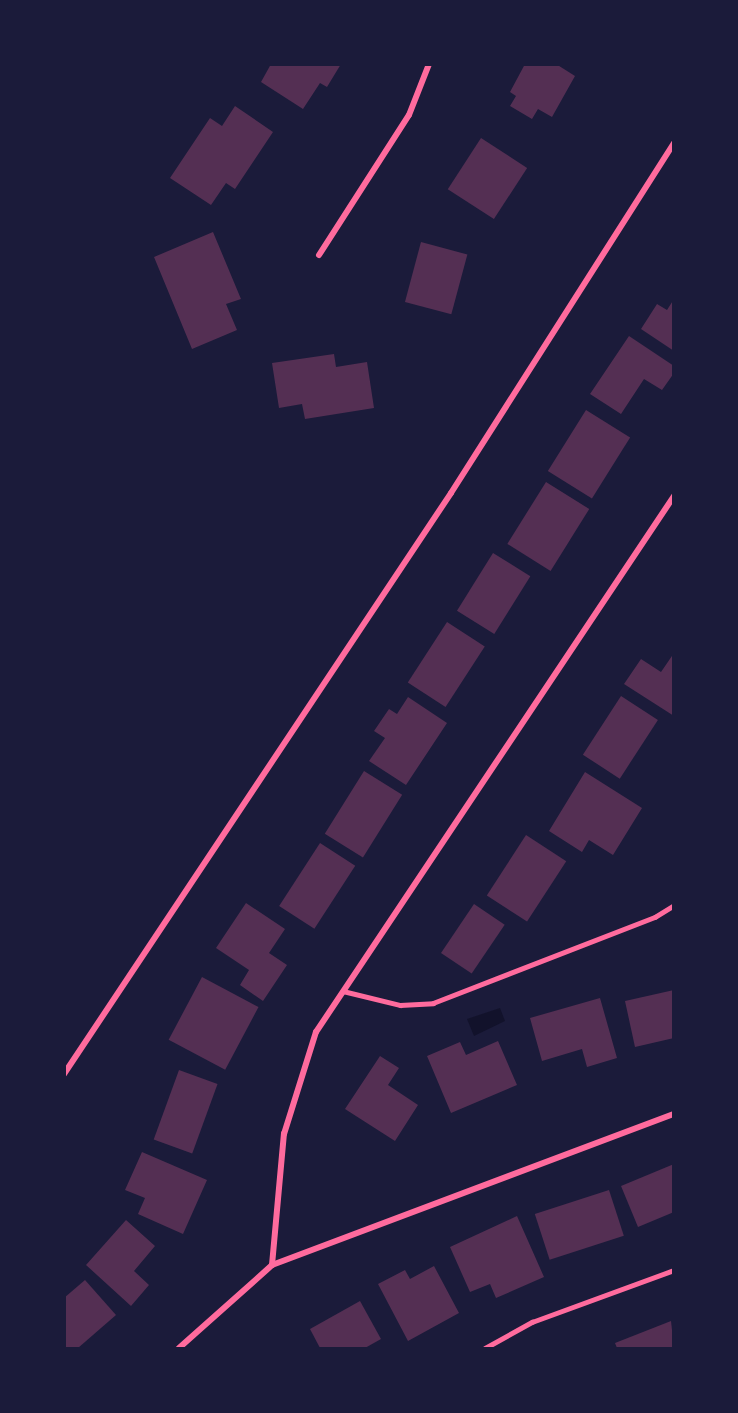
<!DOCTYPE html>
<style>
body{margin:0}
#map{position:relative;width:738px;height:1413px;overflow:hidden;background:#1b1b3a;font-family:"PT Sans Narrow",sans-serif}
div>[style]{position:absolute}
.water>*{inset:0;background:#12122b}
.building>*{inset:0;background:#542f53;transform-origin:0 0}
.service>*{height:4.5px;margin:-2.25px;padding:0 2.25px;transform-origin:2.25px;border-radius:2.25px;background:#ff6b9d}
.minor>*{height:6px;margin:-3px;padding:0 3px;transform-origin:3px;border-radius:3px;background:#ff6b9d}
span{translate:-50% -50%;white-space:nowrap;text-align:center;line-height:1.15;-webkit-text-stroke:6px #1b1b3a;paint-order:stroke}
.frame{position:absolute;inset:0;border:66px solid #1b1b3a;pointer-events:none}
</style>
<div id="map">
<div class="water">
<i style="clip-path:polygon(500px 1008px,505px 1021px,474px 1036px,467px 1019px)"></i>
</div>
<div class="building">
<i style="clip-path:polygon(271px 64px,341px 64px,327px 87px,320px 83px,303px 109px,261px 82px)"></i>
<i style="clip-path:polygon(525px 64px,556px 64px,575px 76px,552px 117px,538px 109px,532px 119px,510px 106px,516px 96px,510px 92px)"></i>
<i style="clip-path:polygon(235px 106px,273px 132px,235px 189px,226px 183px,211px 205px,170px 178px,210px 118px,222px 126px)"></i>
<i style="left:481px;top:138px;width:55px;height:61px;rotate:33deg"></i>
<i style="clip-path:polygon(213px 232px,241px 299px,226px 304px,237px 330px,192px 349px,154px 257px)"></i>
<i style="left:421px;top:242px;width:48px;height:62px;rotate:15deg"></i>
<i style="clip-path:polygon(674px 299px,674px 351px,641px 329px,657px 304px,667px 310px)"></i>
<i style="clip-path:polygon(629px 336px,674px 366px,674px 373px,662px 390px,644px 379px,621px 414px,590px 394px)"></i>
<i style="clip-path:polygon(334px 354px,336px 367px,367px 362px,374px 408px,305px 419px,302px 404px,279px 408px,272px 363px)"></i>
<i style="left:586px;top:410px;width:52px;height:72px;rotate:32deg"></i>
<i style="left:546px;top:482px;width:51px;height:73px;rotate:32deg"></i>
<i style="left:493px;top:553px;width:44px;height:68px;rotate:32deg"></i>
<i style="left:447px;top:622px;width:45px;height:72px;rotate:33deg"></i>
<i style="clip-path:polygon(674px 653px,674px 716px,624px 684px,641px 659px,661px 672px)"></i>
<i style="left:621px;top:696px;width:44px;height:70px;rotate:33deg"></i>
<i style="clip-path:polygon(408px 697px,447px 723px,406px 785px,369px 761px,385px 738px,374px 731px,389px 709px,397px 714px)"></i>
<i style="left:364px;top:771px;width:45px;height:74px;rotate:32deg"></i>
<i style="clip-path:polygon(585px 772px,642px 808px,613px 855px,589px 840px,582px 852px,549px 831px)"></i>
<i style="left:526px;top:835px;width:48px;height:72px;rotate:33deg"></i>
<i style="left:320px;top:843px;width:42px;height:75px;rotate:33deg"></i>
<i style="clip-path:polygon(246px 903px,285px 929px,269px 953px,287px 965px,263px 1001px,240px 985px,249px 970px,216px 948px)"></i>
<i style="left:474px;top:904px;width:37px;height:59px;rotate:34deg"></i>
<i style="left:202px;top:977px;width:64px;height:71px;rotate:28deg"></i>
<i style="clip-path:polygon(674px 990px,674px 1038px,635px 1047px,625px 1001px)"></i>
<i style="clip-path:polygon(600px 998px,617px 1058px,587px 1067px,582px 1049px,542px 1061px,530px 1018px)"></i>
<i style="clip-path:polygon(498px 1041px,517px 1085px,451px 1113px,427px 1056px,460px 1042px,466px 1055px)"></i>
<i style="clip-path:polygon(380px 1056px,399px 1068px,388px 1085px,418px 1105px,395px 1141px,345px 1109px)"></i>
<i style="left:179px;top:1070px;width:41px;height:74px;rotate:20deg"></i>
<i style="clip-path:polygon(142px 1152px,207px 1180px,183px 1234px,138px 1214px,145px 1198px,125px 1190px)"></i>
<i style="clip-path:polygon(674px 1164px,674px 1212px,638px 1227px,621px 1186px)"></i>
<i style="left:609px;top:1190px;width:48px;height:78px;rotate:72deg"></i>
<i style="clip-path:polygon(517px 1216px,544px 1277px,496px 1298px,490px 1284px,470px 1292px,450px 1247px)"></i>
<i style="clip-path:polygon(126px 1220px,155px 1246px,134px 1271px,149px 1285px,131px 1306px,86px 1265px)"></i>
<i style="clip-path:polygon(434px 1266px,459px 1313px,408px 1341px,378px 1284px,405px 1270px,410px 1279px)"></i>
<i style="clip-path:polygon(85px 1280px,116px 1315px,78px 1348px,64px 1348px,64px 1298px)"></i>
<i style="clip-path:polygon(360px 1301px,381px 1339px,365px 1348px,320px 1348px,310px 1329px)"></i>
<i style="clip-path:polygon(671px 1321px,674px 1348px,617px 1348px,615px 1343px)"></i>
</div>
<div class="service">
<i style="left:343px;top:991px;width:59px;rotate:13.8deg"></i>
<i style="left:400px;top:1005px;width:33px;rotate:-3deg"></i>
<i style="left:433px;top:1003px;width:238px;rotate:-21.2deg"></i>
<i style="left:655px;top:917px;width:22px;rotate:-32deg"></i>
<i style="left:485px;top:1348px;width:54px;rotate:-29deg"></i>
<i style="left:532px;top:1322px;width:151px;rotate:-20.1deg"></i>
</div>
<div class="minor">
<i style="left:319px;top:255px;width:166px;rotate:-57.3deg"></i>
<i style="left:409px;top:115px;width:55px;rotate:-68.6deg"></i>
<i style="left:64px;top:1074px;width:698px;rotate:-56.33deg"></i>
<i style="left:451px;top:493px;width:415px;rotate:-57.5deg"></i>
<i style="left:272px;top:1265px;width:132px;rotate:-84.8deg"></i>
<i style="left:284px;top:1134px;width:107px;rotate:-72.6deg"></i>
<i style="left:316px;top:1032px;width:645px;rotate:-56.26deg"></i>
<i style="left:179px;top:1348px;width:125px;rotate:-41.7deg"></i>
<i style="left:272px;top:1265px;width:429px;rotate:-20.6deg"></i>
</div>
<div class="frame"></div>
</div>
